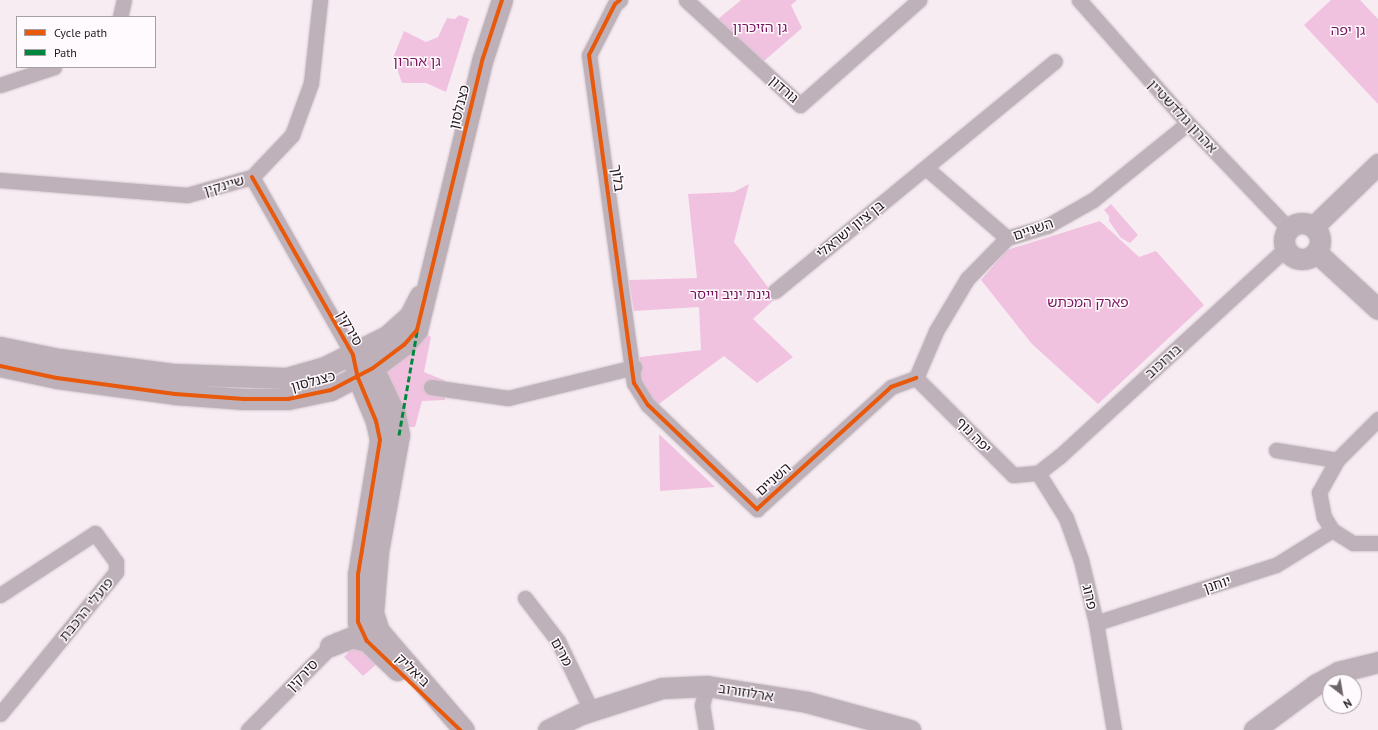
<!DOCTYPE html>
<meta charset="utf-8">
<style>
body{margin:0}
#map{position:relative;width:1378px;height:730px;overflow:hidden;background:#f8ecf3;font-family:"PT Sans","Noto Sans Hebrew",sans-serif}
div>[style]{position:absolute}
.green>*{inset:0;background:#f1c2e0}
.roads{filter:drop-shadow(0 0 1px #d0c7cd) drop-shadow(0 0 1px #d0c7cd)}
.street>*{height:15px;margin:-7.5px;padding:0 7.5px;transform-origin:7.5px;border-radius:7.5px;background:#beb1b9}
.secondary>*{height:21px;margin:-10.5px;padding:0 10.5px;transform-origin:10.5px;border-radius:10.5px;background:#beb0b8}
.secondary>.ring{margin:-10.5px;padding:0;box-sizing:content-box;background:none;border:21px solid #beb0b8;border-radius:50%}
.quiet>*{height:3px;margin-top:-1.5px;transform-origin:0;background:repeating-linear-gradient(90deg,#00873e 0 6px,transparent 0 9px)}
.cycleway>*{height:4px;margin:-2px;padding:0 2px;transform-origin:2px;border-radius:2px;background:#e8590c}
span{translate:-50% -50%;white-space:nowrap;text-align:center;line-height:1.15;-webkit-text-stroke:3px #fffafd;paint-order:stroke}
.park-label{font-size:14px;color:#77165d}
.street-label{font-size:14px;color:#21191e}
.legend{position:absolute;left:16px;top:16px;width:140px;height:52px;box-sizing:border-box;background:#fffafd;border:1px solid #a6a0a4;margin:0;padding:5px 7px;list-style:none;font-size:12px;color:#21191e}
.legend li{display:flex;align-items:center;gap:8px;height:20px}
.legend b{width:20px;border:1px solid #a6a0a4}
.north{position:absolute;left:1322px;top:674px;width:40px;height:40px;box-sizing:border-box;background:#fffafd;border:1px solid #a6a0a4;border-radius:50%;rotate:149deg;font-size:11px;font-weight:700;line-height:16px;text-align:center;color:#21191e}
.north::after{content:'';display:block;margin:auto;width:14px;height:18px;background:#6c6369;clip-path:polygon(50% 0,100% 100%,50% 72%,0 100%)}
</style>
<div id="map">
<div class="green">
<i style="clip-path:polygon(741px 0,797px 0,791px 5px,802px 28px,764px 61px,749px 58px,718px 19px)"></i>
<i style="clip-path:polygon(1331px 0,1360px 0,1378px 19px,1378px 104px,1304px 25px)"></i>
<i style="clip-path:polygon(459px 15px,469px 19px,446px 92px,426px 83px,402px 83px,393px 58px,404px 31px,426px 42px,438px 37px,447px 18px,455px 19px)"></i>
<i style="clip-path:polygon(749px 184px,734px 242px,776px 298px,753px 319px,793px 357px,757px 383px,724px 356px,656px 406px,639px 382px,640px 357px,701px 350px,699px 307px,634px 311px,629px 280px,697px 278px,688px 194px,734px 192px)"></i>
<i style="clip-path:polygon(1111px 204px,1138px 235px,1130px 243px,1121px 238px,1109px 221px,1109px 216px,1104px 210px)"></i>
<i style="clip-path:polygon(1100px 221px,1139px 257px,1156px 251px,1204px 305px,1098px 404px,1032px 344px,981px 280px,1007px 250px)"></i>
<i style="clip-path:polygon(417px 330px,431px 337px,424px 372px,446px 381px,445px 400px,422px 401px,415px 427px,401px 427px,373px 368px)"></i>
<i style="clip-path:polygon(659px 434px,715px 487px,660px 491px)"></i>
<i style="clip-path:polygon(341px 644px,359px 645px,377px 664px,363px 676px,344px 657px,348px 653px)"></i>
</div>
<div class="roads">
<div class="street">
<i style="left:620px;top:0;width:6px;rotate:141deg"></i>
<i style="left:615px;top:4px;width:57px;rotate:117deg"></i>
<i style="left:589px;top:55px;width:331px;rotate:82.2deg"></i>
<i style="left:634px;top:383px;width:26px;rotate:58deg"></i>
<i style="left:648px;top:405px;width:151px;rotate:43.7deg"></i>
<i style="left:757px;top:509px;width:181px;rotate:-42.3deg"></i>
<i style="left:891px;top:387px;width:27px;rotate:-20deg"></i>
<i style="left:686px;top:0;width:155px;rotate:42.6deg"></i>
<i style="left:800px;top:105px;width:159px;rotate:-41.4deg"></i>
<i style="left:1079px;top:0;width:164px;rotate:48.5deg"></i>
<i style="left:1188px;top:123px;width:146px;rotate:46.4deg"></i>
<i style="left:120px;top:17px;width:17px;rotate:-77deg"></i>
<i style="left:0;top:85px;width:57px;rotate:-18.4deg"></i>
<i style="left:926px;top:168px;width:107px;rotate:40.8deg"></i>
<i style="left:252px;top:177px;width:205px;rotate:60.4deg"></i>
<i style="left:0;top:180px;width:188px;rotate:4.6deg"></i>
<i style="left:187px;top:195px;width:67px;rotate:-15.5deg"></i>
<i style="left:252px;top:177px;width:58px;rotate:-46.4deg"></i>
<i style="left:292px;top:135px;width:55px;rotate:-69.9deg"></i>
<i style="left:311px;top:83px;width:83px;rotate:-83.8deg"></i>
<i style="left:775px;top:291px;width:362px;rotate:-39.4deg"></i>
<i style="left:916px;top:378px;width:137px;rotate:45deg"></i>
<i style="left:1013px;top:475px;width:25px;rotate:-5deg"></i>
<i style="left:1038px;top:473px;width:28px;rotate:-38deg"></i>
<i style="left:1060px;top:456px;width:307px;rotate:-42.6deg"></i>
<i style="left:916px;top:378px;width:51px;rotate:-66.9deg"></i>
<i style="left:936px;top:331px;width:61px;rotate:-59.2deg"></i>
<i style="left:967px;top:279px;width:57px;rotate:-45.7deg"></i>
<i style="left:1007px;top:238px;width:42px;rotate:-16.7deg"></i>
<i style="left:1047px;top:226px;width:53px;rotate:-29.5deg"></i>
<i style="left:1093px;top:200px;width:122px;rotate:-39deg"></i>
<i style="left:431px;top:387px;width:78px;rotate:8.1deg"></i>
<i style="left:508px;top:398px;width:130px;rotate:-13.8deg"></i>
<i style="left:1378px;top:419px;width:58px;rotate:135deg"></i>
<i style="left:1337px;top:460px;width:37px;rotate:119deg"></i>
<i style="left:1319px;top:492px;width:25px;rotate:79deg"></i>
<i style="left:1324px;top:517px;width:15px;rotate:58deg"></i>
<i style="left:1332px;top:530px;width:25px;rotate:32deg"></i>
<i style="left:1353px;top:543px;width:25px"></i>
<i style="left:1276px;top:450px;width:62px;rotate:9.3deg"></i>
<i style="left:1038px;top:473px;width:53px;rotate:58.1deg"></i>
<i style="left:1066px;top:518px;width:45px;rotate:70.3deg"></i>
<i style="left:1081px;top:560px;width:65px;rotate:76.6deg"></i>
<i style="left:1096px;top:623px;width:109px;rotate:80.5deg"></i>
<i style="left:0;top:595px;width:113px;rotate:-33.1deg"></i>
<i style="left:95px;top:533px;width:36px;rotate:54deg"></i>
<i style="left:116px;top:562px;width:10px;rotate:90deg"></i>
<i style="left:116px;top:572px;width:183px;rotate:129.2deg"></i>
<i style="left:525px;top:598px;width:54px;rotate:52.5deg"></i>
<i style="left:558px;top:641px;width:76px;rotate:64.4deg"></i>
<i style="left:1096px;top:623px;width:189px;rotate:-17.9deg"></i>
<i style="left:1276px;top:565px;width:66px;rotate:-32deg"></i>
<i style="left:248px;top:730px;width:127px;rotate:-45.3deg"></i>
<i style="left:706px;top:730px;width:25px;rotate:-99deg"></i>
<i style="left:702px;top:705px;width:20px;rotate:-75deg"></i>
</div>
<div class="secondary">
<i class="ring" style="left:1284px;top:223px;width:15px;height:15px"></i>
<i style="left:1313px;top:227px;width:91px;rotate:-44.1deg"></i>
<i style="left:1316px;top:252px;width:84px;rotate:42.6deg"></i>
<i style="left:0;top:347px;width:60px;rotate:11.5deg"></i>
<i style="left:59px;top:359px;width:117px;rotate:7.4deg"></i>
<i style="left:175px;top:374px;width:111px;rotate:2.1deg"></i>
<i style="left:286px;top:378px;width:41px;rotate:-15.8deg"></i>
<i style="left:325px;top:367px;width:69px;rotate:-26.6deg"></i>
<i style="left:387px;top:336px;width:31px;rotate:-42deg"></i>
<i style="left:410px;top:315px;width:22px;rotate:-63deg"></i>
<i style="left:362px;top:361px;width:13px;rotate:32deg"></i>
<i style="left:373px;top:368px;width:51px;rotate:64.4deg"></i>
<i style="left:395px;top:414px;width:21px;rotate:79deg"></i>
<i style="left:399px;top:435px;width:119px;rotate:100.2deg"></i>
<i style="left:378px;top:552px;width:61px;rotate:94.7deg"></i>
<i style="left:373px;top:613px;width:19px;rotate:72deg"></i>
<i style="left:379px;top:631px;width:130px;rotate:49.4deg"></i>
<i style="left:355px;top:365px;width:13px;rotate:77deg"></i>
<i style="left:358px;top:378px;width:47px;rotate:67.3deg"></i>
<i style="left:376px;top:421px;width:19px;rotate:78deg"></i>
<i style="left:380px;top:440px;width:136px;rotate:99.3deg"></i>
<i style="left:358px;top:574px;width:48px;rotate:90deg"></i>
<i style="left:358px;top:622px;width:21px;rotate:65deg"></i>
<i style="left:367px;top:641px;width:42px;rotate:44deg"></i>
<i style="left:0;top:366px;width:58px;rotate:11.9deg"></i>
<i style="left:57px;top:378px;width:119px;rotate:7.7deg"></i>
<i style="left:175px;top:394px;width:69px;rotate:4.1deg"></i>
<i style="left:244px;top:399px;width:44px"></i>
<i style="left:288px;top:399px;width:44px;rotate:-11.8deg"></i>
<i style="left:331px;top:390px;width:47px;rotate:-27.6deg"></i>
<i style="left:373px;top:368px;width:39px;rotate:-37deg"></i>
<i style="left:404px;top:345px;width:20px;rotate:-49deg"></i>
<i style="left:417px;top:330px;width:280px;rotate:-76.4deg"></i>
<i style="left:483px;top:58px;width:61px;rotate:-71.9deg"></i>
<i style="left:330px;top:646px;width:24px;rotate:-22deg"></i>
<i style="left:352px;top:637px;width:16px;rotate:15deg"></i>
<i style="left:548px;top:730px;width:37px;rotate:-26deg"></i>
<i style="left:581px;top:714px;width:85px;rotate:-17.8deg"></i>
<i style="left:662px;top:688px;width:45px;rotate:-2.5deg"></i>
<i style="left:707px;top:686px;width:101px;rotate:9.1deg"></i>
<i style="left:807px;top:702px;width:107px;rotate:15.2deg"></i>
<i style="left:1254px;top:730px;width:76px;rotate:-36.4deg"></i>
<i style="left:1315px;top:685px;width:26px;rotate:-29deg"></i>
<i style="left:1338px;top:672px;width:41px;rotate:-14deg"></i>
</div>
</div>
<div class="quiet">
<i style="left:399px;top:435px;width:105px;rotate:-80.1deg"></i>
</div>
<div class="cycleway">
<i style="left:620px;top:0;width:6px;rotate:141deg"></i>
<i style="left:615px;top:4px;width:57px;rotate:117deg"></i>
<i style="left:589px;top:55px;width:331px;rotate:82.2deg"></i>
<i style="left:634px;top:383px;width:26px;rotate:58deg"></i>
<i style="left:648px;top:405px;width:151px;rotate:43.7deg"></i>
<i style="left:757px;top:509px;width:181px;rotate:-42.3deg"></i>
<i style="left:891px;top:387px;width:27px;rotate:-20deg"></i>
<i style="left:252px;top:177px;width:205px;rotate:60.4deg"></i>
<i style="left:353px;top:355px;width:24px;rotate:78deg"></i>
<i style="left:358px;top:378px;width:47px;rotate:67.3deg"></i>
<i style="left:376px;top:421px;width:19px;rotate:78deg"></i>
<i style="left:380px;top:440px;width:136px;rotate:99.3deg"></i>
<i style="left:358px;top:574px;width:48px;rotate:90deg"></i>
<i style="left:358px;top:622px;width:21px;rotate:65deg"></i>
<i style="left:367px;top:641px;width:129px;rotate:43.7deg"></i>
<i style="left:0;top:366px;width:58px;rotate:11.9deg"></i>
<i style="left:57px;top:378px;width:119px;rotate:7.7deg"></i>
<i style="left:175px;top:394px;width:69px;rotate:4.1deg"></i>
<i style="left:244px;top:399px;width:44px"></i>
<i style="left:288px;top:399px;width:44px;rotate:-11.8deg"></i>
<i style="left:331px;top:390px;width:47px;rotate:-27.6deg"></i>
<i style="left:373px;top:368px;width:39px;rotate:-37deg"></i>
<i style="left:404px;top:345px;width:20px;rotate:-49deg"></i>
<i style="left:417px;top:330px;width:280px;rotate:-76.4deg"></i>
<i style="left:483px;top:58px;width:61px;rotate:-71.9deg"></i>
</div>
<div class="park-label">
<span style="left:760px;top:27px">גן הזיכרון</span>
<span style="left:1348px;top:30px">גן יפה</span>
<span style="left:417px;top:61px">גן אהרון</span>
<span style="left:730px;top:294px">גינת יניב וייסר</span>
<span style="left:1088px;top:302px">פארק המכתש</span>
</div>
<div class="street-label">
<span style="left:784px;top:89px;rotate:41deg">גורדון</span>
<span style="left:459px;top:107px;rotate:-76deg">כצנלסון</span>
<span style="left:1183px;top:116px;rotate:47deg">אהרון גולדשטיין</span>
<span style="left:618px;top:178px;rotate:82deg">בלוך</span>
<span style="left:224px;top:185px;rotate:-16deg">שיינקין</span>
<span style="left:850px;top:229px;rotate:-39deg">בן ציון ישראלי</span>
<span style="left:1033px;top:229px;rotate:-19deg">השניים</span>
<span style="left:350px;top:328px;rotate:61deg">סירקין</span>
<span style="left:1163px;top:361px;rotate:-42deg">בורוכוב</span>
<span style="left:313px;top:381px;rotate:-15deg">כצנלסון</span>
<span style="left:974px;top:435px;rotate:46deg">יפה נוף</span>
<span style="left:773px;top:479px;rotate:-42deg">השניים</span>
<span style="left:1217px;top:584px;rotate:-18deg">יוחנן</span>
<span style="left:1090px;top:597px;rotate:77deg">פרוג</span>
<span style="left:86px;top:609px;rotate:-51deg">פועלי הרכבת</span>
<span style="left:562px;top:652px;rotate:62deg">מרים</span>
<span style="left:413px;top:670px;rotate:44deg">ביאליק</span>
<span style="left:302px;top:675px;rotate:-46deg">סירקין</span>
<span style="left:746px;top:692px;rotate:9deg">ארלוזורוב</span>
</div>
<ul class="legend">
<li><b style="height:5px;background:#e8590c"></b>Cycle path</li>
<li><b style="height:5px;background:#00873e"></b>Path</li>
</ul>
<div class="north">N</div>
</div>
